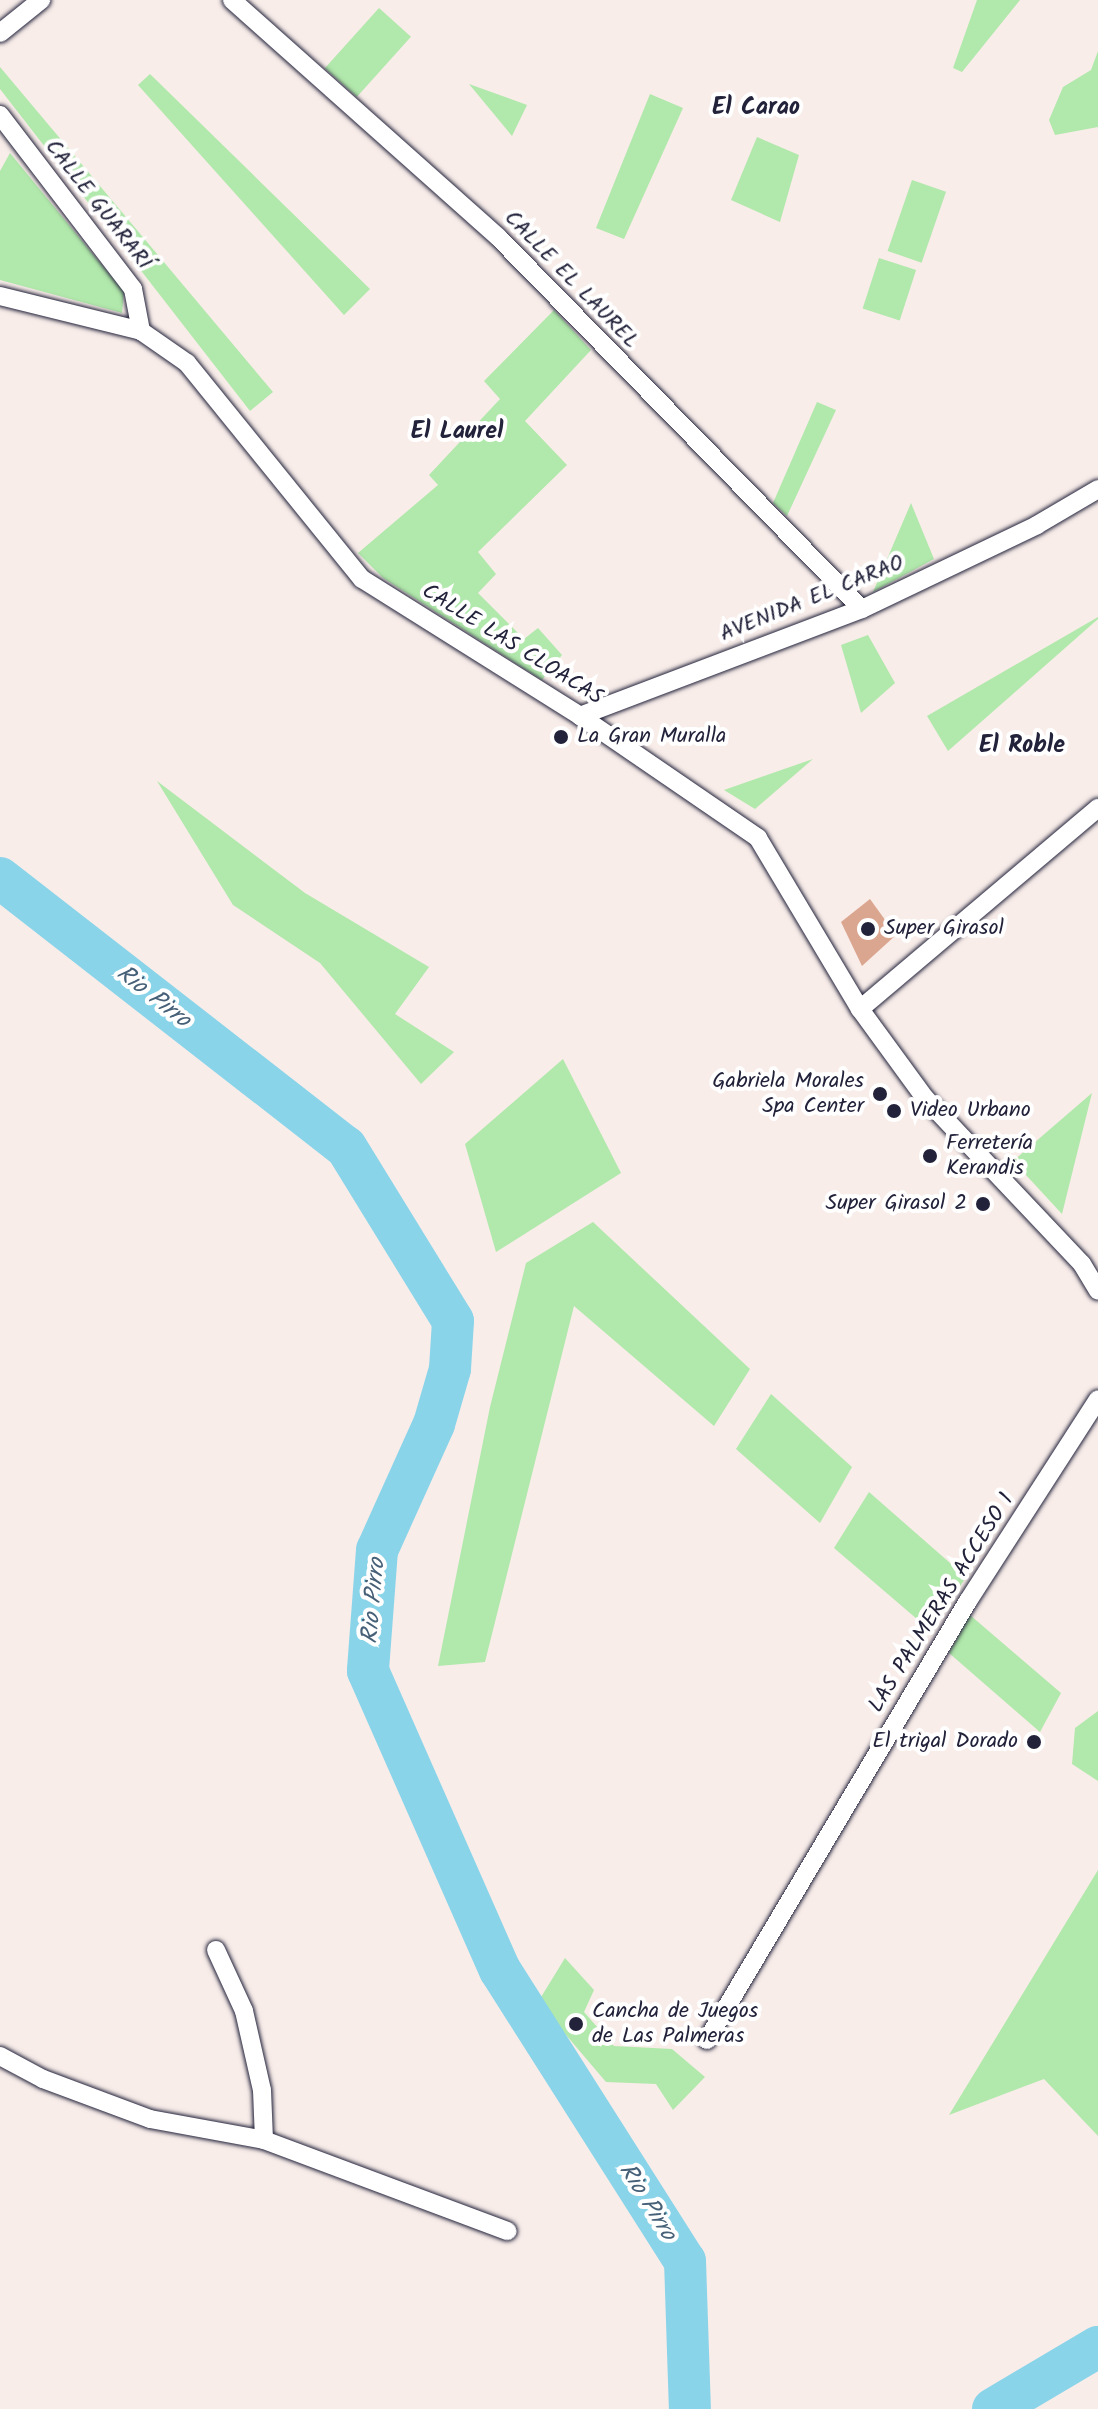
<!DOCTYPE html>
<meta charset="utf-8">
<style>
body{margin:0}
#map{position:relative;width:1098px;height:2409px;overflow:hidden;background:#f8ede9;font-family:Kalam,sans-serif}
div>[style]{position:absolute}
.green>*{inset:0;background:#b1e8ab;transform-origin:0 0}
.river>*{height:42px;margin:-21px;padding:0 21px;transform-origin:21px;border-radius:21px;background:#8ad4ea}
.building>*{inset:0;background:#dba690}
.roads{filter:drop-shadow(0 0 2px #22223b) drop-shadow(0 0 2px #22223b)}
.minor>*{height:18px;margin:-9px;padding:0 9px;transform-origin:9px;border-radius:9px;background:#fff}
.dots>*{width:22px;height:22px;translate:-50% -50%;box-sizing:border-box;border:4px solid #fff;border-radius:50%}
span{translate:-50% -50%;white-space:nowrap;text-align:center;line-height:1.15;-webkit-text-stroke:8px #fff;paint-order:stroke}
.street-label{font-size:22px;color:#22223b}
.poi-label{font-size:22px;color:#22223b}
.left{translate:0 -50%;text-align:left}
.right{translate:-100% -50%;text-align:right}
.neighbourhood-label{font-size:24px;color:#22223b;font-weight:700}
.water-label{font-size:24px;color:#466078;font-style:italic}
</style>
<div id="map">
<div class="green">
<i style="clip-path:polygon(977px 0,1020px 0,962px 72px,953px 68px)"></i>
<i style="left:379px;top:8px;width:43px;height:81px;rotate:42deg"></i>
<i style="clip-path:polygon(1098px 51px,1098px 127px,1055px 135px,1049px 120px,1063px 87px,1091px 70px)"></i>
<i style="clip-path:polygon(0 67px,273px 392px,250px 411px,0 89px)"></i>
<i style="clip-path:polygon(150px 74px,370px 289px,344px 315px,138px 85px)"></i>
<i style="clip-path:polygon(469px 84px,527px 105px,512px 136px)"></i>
<i style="clip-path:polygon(650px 94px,683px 108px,624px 239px,596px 228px)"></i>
<i style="clip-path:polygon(757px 137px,799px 155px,780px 222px,731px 200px)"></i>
<i style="clip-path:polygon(10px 153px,124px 292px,122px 313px,0 280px,0 171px)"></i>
<i style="left:912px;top:180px;width:36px;height:75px;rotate:19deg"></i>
<i style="left:879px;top:258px;width:39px;height:53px;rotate:18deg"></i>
<i style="clip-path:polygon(554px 310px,591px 350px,525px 421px,567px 465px,478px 552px,496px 574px,478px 593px,524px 639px,538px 628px,562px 655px,542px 680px,383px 578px,358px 553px,438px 485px,429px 475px,500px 399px,484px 381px)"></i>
<i style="clip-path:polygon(817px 402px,836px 410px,787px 516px,773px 503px)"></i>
<i style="clip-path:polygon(911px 503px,934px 559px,873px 592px)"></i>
<i style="clip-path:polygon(1098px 617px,1098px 619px,948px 751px,927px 716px)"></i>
<i style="clip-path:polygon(868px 635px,895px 683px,861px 713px,841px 645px)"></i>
<i style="clip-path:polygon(813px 759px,755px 809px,724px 790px)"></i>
<i style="clip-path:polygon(157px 781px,305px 893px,429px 967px,395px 1014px,454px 1052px,421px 1084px,320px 963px,233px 905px)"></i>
<i style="clip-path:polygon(563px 1059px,621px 1173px,496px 1252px,465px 1144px)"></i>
<i style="clip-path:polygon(1092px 1093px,1062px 1214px,1013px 1161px)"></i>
<i style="clip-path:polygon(593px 1222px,750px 1369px,714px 1426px,574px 1306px,485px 1662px,438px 1666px,490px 1407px,526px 1263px)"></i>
<i style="clip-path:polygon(771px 1394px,852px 1467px,820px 1523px,736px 1449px)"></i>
<i style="clip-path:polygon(869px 1492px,966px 1577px,931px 1631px,834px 1548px)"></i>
<i style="clip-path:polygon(970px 1615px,1061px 1693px,1040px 1732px,949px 1653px)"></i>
<i style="clip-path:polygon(1098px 1711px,1098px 1781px,1072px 1764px,1075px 1728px)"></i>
<i style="clip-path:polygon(1098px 1870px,1098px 2136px,1044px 2079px,949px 2115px)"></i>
<i style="clip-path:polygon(565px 1958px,594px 1990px,584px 2012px,614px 2046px,672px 2049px,705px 2077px,673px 2110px,656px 2084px,606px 2082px,538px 2002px)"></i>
</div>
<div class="river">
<i style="left:0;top:878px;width:438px;rotate:37.9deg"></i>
<i style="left:346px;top:1147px;width:204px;rotate:58.4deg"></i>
<i style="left:453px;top:1321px;width:48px;rotate:93.6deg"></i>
<i style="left:450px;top:1369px;width:57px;rotate:106.2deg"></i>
<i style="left:434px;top:1424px;width:138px;rotate:114.3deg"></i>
<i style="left:377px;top:1550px;width:121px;rotate:94.3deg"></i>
<i style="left:368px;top:1671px;width:327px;rotate:66.2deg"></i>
<i style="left:500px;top:1970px;width:345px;rotate:57.6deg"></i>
<i style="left:685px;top:2261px;width:148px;rotate:88.1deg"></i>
<i style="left:993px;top:2409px;width:122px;rotate:-30.6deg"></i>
</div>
<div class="building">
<i style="clip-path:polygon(870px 899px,896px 935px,862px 966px,841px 922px)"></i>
</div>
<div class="roads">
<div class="minor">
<i style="left:232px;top:0;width:356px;rotate:41.7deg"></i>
<i style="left:498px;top:237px;width:520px;rotate:45.62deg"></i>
<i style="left:0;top:33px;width:53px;rotate:-38.8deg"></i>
<i style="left:0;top:115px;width:219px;rotate:52.6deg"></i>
<i style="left:133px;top:289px;width:43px;rotate:79.2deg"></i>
<i style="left:0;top:296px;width:145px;rotate:13.9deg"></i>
<i style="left:141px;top:331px;width:56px;rotate:34.8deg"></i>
<i style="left:187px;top:363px;width:278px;rotate:51deg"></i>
<i style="left:362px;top:579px;width:257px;rotate:32.1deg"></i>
<i style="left:580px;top:716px;width:216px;rotate:34.4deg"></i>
<i style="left:758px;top:838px;width:199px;rotate:59.2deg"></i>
<i style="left:860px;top:1009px;width:110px;rotate:53.9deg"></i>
<i style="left:925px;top:1098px;width:228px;rotate:46.6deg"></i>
<i style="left:1082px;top:1264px;width:31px;rotate:59deg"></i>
<i style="left:580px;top:716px;width:302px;rotate:-20.8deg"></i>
<i style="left:862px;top:609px;width:194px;rotate:-25.6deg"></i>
<i style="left:1037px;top:525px;width:71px;rotate:-30.5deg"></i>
<i style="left:860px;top:1009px;width:312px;rotate:-40.2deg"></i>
<i style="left:216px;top:1950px;width:67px;rotate:65.3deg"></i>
<i style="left:244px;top:2011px;width:81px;rotate:77.2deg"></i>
<i style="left:262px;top:2090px;width:50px;rotate:87.7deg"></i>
<i style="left:707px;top:2040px;width:511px;rotate:-59.27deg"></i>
<i style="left:968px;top:1601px;width:240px;rotate:-57.2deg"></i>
<i style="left:0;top:2056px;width:49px;rotate:28.1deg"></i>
<i style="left:43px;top:2079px;width:114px;rotate:20.5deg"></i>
<i style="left:150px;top:2119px;width:116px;rotate:10.4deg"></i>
<i style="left:264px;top:2140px;width:260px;rotate:20.5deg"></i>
</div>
</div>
<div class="dots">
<i style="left:561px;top:737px;background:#22223b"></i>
<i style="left:868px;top:929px;background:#22223b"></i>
<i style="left:880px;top:1094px;background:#22223b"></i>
<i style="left:894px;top:1111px;background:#22223b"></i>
<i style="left:930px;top:1156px;background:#22223b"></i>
<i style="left:983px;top:1204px;background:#22223b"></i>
<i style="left:1034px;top:1742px;background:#22223b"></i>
<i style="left:576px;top:2024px;background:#22223b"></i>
</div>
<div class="street-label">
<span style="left:98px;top:205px;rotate:52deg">CALLE GUARARÍ</span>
<span style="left:571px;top:280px;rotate:46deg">CALLE EL LAUREL</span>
<span style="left:812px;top:599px;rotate:-22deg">AVENIDA EL CARAO</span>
<span style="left:512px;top:645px;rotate:32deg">CALLE LAS CLOACAS</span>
<span style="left:942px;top:1603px;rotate:-58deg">LAS PALMERAS ACCESO 1</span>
</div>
<div class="poi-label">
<span class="left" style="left:577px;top:737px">La Gran Muralla</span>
<span class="left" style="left:884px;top:929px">Super Girasol</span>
<span class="right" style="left:864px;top:1094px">Gabriela Morales<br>Spa Center</span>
<span class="left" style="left:910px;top:1111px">Video Urbano</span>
<span class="left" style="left:946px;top:1156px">Ferretería<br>Kerandis</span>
<span class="right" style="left:967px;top:1204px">Super Girasol 2</span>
<span class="right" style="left:1018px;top:1742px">El trigal Dorado</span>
<span class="left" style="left:592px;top:2024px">Cancha de Juegos<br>de Las Palmeras</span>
</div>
<div class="neighbourhood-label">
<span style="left:756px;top:108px">El Carao</span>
<span style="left:457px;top:432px">El Laurel</span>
<span style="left:1022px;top:746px">El Roble</span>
</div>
<div class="water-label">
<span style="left:153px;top:997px;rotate:38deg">Rio Pirro</span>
<span style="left:374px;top:1601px;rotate:-85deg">Rio Pirro</span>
<span style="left:647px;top:2202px;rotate:58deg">Rio Pirro</span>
</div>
</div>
